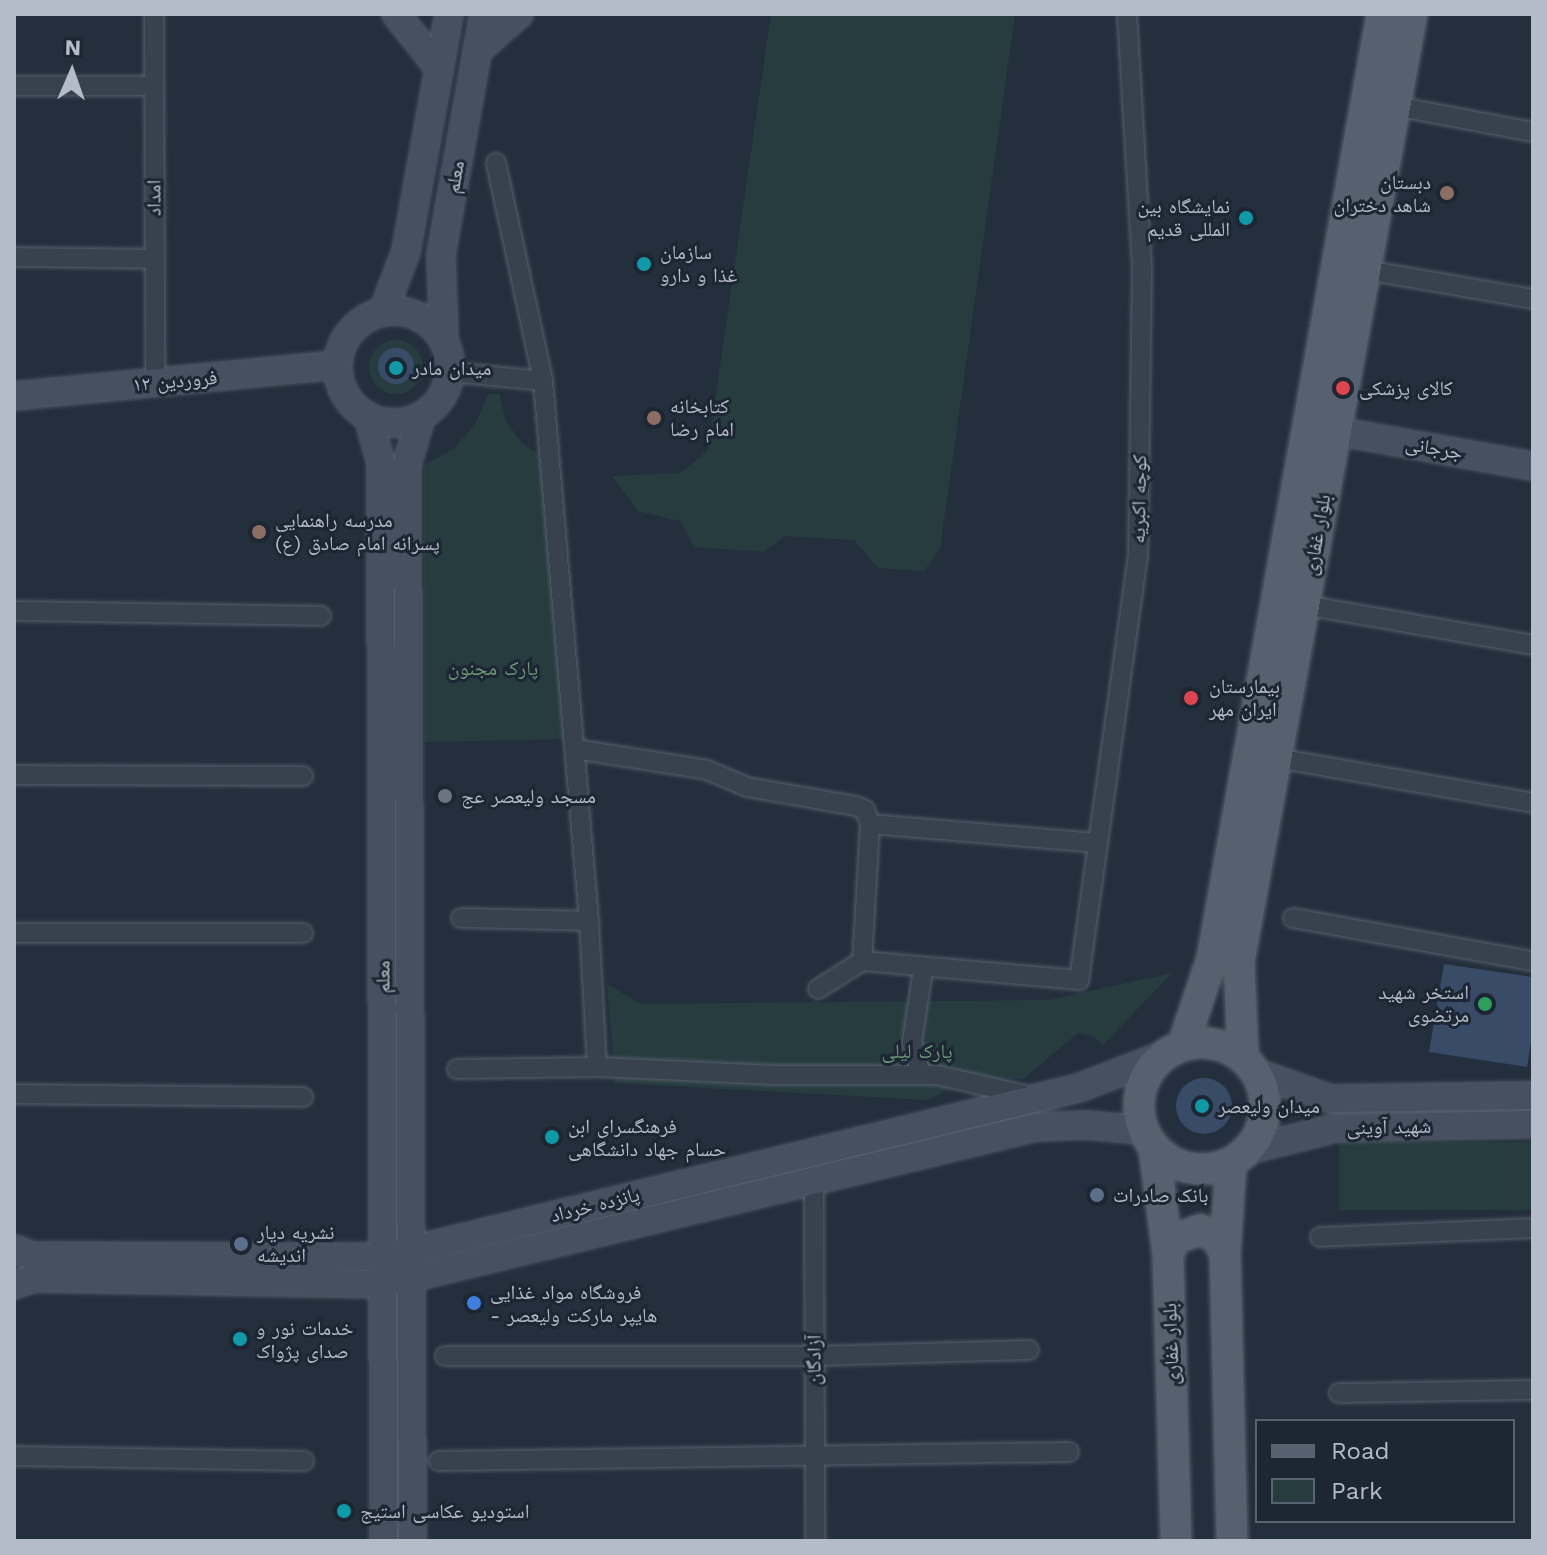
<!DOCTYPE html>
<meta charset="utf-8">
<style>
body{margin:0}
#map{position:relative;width:1547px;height:1555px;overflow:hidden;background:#242f3e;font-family:"Work Sans","Noto Naskh Arabic",sans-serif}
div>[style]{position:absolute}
.green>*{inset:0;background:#263c3f;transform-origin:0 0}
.round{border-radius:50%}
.water>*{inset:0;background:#394c67}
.roads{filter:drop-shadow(0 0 2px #565f6c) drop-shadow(0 0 2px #565f6c)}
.street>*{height:18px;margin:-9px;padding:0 9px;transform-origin:9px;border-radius:9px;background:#38414e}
.secondary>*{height:26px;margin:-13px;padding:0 13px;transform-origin:13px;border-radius:13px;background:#465061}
.secondary>.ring{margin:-13px;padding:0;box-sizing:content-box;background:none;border:26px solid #465061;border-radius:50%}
.primary>*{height:30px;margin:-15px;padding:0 15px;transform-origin:15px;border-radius:15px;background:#56606e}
.primary>.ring{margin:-15px;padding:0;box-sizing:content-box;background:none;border:30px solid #56606e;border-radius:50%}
.dots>*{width:22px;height:22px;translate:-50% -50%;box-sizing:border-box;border:4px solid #1d2633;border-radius:50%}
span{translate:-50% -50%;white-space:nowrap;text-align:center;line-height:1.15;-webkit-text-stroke:6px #1d2633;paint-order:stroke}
.street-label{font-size:20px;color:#b4bcc9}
.poi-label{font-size:20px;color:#b4bcc9}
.right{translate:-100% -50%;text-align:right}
.left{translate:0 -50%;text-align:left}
.park-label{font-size:20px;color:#6b9a76}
.frame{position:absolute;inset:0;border:16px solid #b4bcc9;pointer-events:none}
.legend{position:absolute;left:1255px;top:1419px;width:260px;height:104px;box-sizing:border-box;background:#1d2633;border:2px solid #59626f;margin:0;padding:10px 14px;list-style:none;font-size:24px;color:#b4bcc9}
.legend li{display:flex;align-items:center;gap:16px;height:40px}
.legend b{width:40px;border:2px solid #59626f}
.north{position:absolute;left:32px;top:32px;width:80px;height:80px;-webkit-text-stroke:6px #1d2633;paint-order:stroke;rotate:2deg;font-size:22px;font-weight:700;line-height:32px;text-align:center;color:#b4bcc9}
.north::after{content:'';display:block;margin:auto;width:28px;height:36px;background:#b4bcc9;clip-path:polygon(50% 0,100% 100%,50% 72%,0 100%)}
</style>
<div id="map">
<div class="green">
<i style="clip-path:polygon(771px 14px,1015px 14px,940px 549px,924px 571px,878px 568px,854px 540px,785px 536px,764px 552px,694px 547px,680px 521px,638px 511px,612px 476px,681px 473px,708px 450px)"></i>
<i class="round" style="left:369px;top:340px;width:54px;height:54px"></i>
<i style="clip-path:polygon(488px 394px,499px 394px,506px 421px,522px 443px,545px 459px,566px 739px,424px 742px,424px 465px,453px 449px,475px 425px)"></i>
<i style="clip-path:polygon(1172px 973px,1103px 1045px,1093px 1036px,1078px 1033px,1023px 1079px,975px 1078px,926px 1100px,615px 1083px,607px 984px,641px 1004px,1049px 1000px)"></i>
<i style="left:1533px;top:1142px;width:68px;height:194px;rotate:90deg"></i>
</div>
<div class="water">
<i class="round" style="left:378px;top:348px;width:36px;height:36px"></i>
<i style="clip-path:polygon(1444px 964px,1533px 977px,1533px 1030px,1527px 1067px,1429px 1052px)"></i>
<i class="round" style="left:1176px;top:1078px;width:56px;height:56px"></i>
</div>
<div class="roads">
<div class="street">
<i style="left:154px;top:14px;width:369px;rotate:89.8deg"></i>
<i style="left:14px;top:86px;width:140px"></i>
<i style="left:1395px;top:106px;width:140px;rotate:10.7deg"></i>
<i style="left:496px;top:163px;width:223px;rotate:77.8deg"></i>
<i style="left:14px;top:257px;width:140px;rotate:0.8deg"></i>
<i style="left:1365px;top:270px;width:170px;rotate:9.8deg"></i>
<i style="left:450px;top:372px;width:93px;rotate:5.5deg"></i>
<i style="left:543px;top:381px;width:542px;rotate:85.13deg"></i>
<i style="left:589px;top:921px;width:146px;rotate:86.9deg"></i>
<i style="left:597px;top:1067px;width:173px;rotate:2.6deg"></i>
<i style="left:770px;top:1075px;width:167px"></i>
<i style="left:937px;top:1075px;width:98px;rotate:12.9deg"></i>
<i style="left:1304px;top:605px;width:232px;rotate:9.9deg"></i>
<i style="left:14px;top:611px;width:307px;rotate:0.9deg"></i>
<i style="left:575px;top:749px;width:134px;rotate:9deg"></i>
<i style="left:707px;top:770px;width:43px;rotate:23deg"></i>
<i style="left:747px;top:787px;width:111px;rotate:9.9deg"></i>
<i style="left:856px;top:806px;width:10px;rotate:24deg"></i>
<i style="left:865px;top:810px;width:15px;rotate:70deg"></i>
<i style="left:870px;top:824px;width:137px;rotate:93.3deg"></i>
<i style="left:1276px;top:758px;width:261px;rotate:9.9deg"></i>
<i style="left:14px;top:775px;width:289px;rotate:0.2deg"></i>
<i style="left:870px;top:824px;width:228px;rotate:4.8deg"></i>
<i style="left:461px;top:918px;width:128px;rotate:1.3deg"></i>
<i style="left:1293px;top:918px;width:244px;rotate:10.2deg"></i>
<i style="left:14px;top:933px;width:289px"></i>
<i style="left:818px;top:989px;width:52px;rotate:-32.5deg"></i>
<i style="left:862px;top:961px;width:218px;rotate:5deg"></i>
<i style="left:1079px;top:980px;width:427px;rotate:-82.1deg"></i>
<i style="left:1138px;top:557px;width:290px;rotate:-89.2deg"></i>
<i style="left:1142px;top:267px;width:253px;rotate:-93.4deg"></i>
<i style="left:457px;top:1069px;width:140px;rotate:-0.8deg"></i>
<i style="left:921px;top:1075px;width:34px;rotate:-105deg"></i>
<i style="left:912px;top:1042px;width:74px;rotate:-81.4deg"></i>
<i style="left:14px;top:1094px;width:289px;rotate:0.6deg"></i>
<i style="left:814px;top:1179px;width:362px;rotate:89.8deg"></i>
<i style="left:1320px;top:1237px;width:213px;rotate:-2.4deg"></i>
<i style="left:445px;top:1356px;width:369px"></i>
<i style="left:814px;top:1356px;width:215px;rotate:-1.6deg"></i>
<i style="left:1339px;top:1393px;width:194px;rotate:-0.9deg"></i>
<i style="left:14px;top:1456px;width:290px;rotate:1deg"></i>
<i style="left:439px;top:1461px;width:630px;rotate:-0.82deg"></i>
</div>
<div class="secondary">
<i style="left:396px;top:14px;width:69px;rotate:51.5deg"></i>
<i style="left:477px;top:51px;width:56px;rotate:-41.4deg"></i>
<i class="ring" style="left:338px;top:311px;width:86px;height:86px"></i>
<i style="left:383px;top:312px;width:65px;rotate:-69.3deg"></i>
<i style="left:406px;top:251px;width:241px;rotate:-79.7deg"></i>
<i style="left:444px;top:341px;width:86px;rotate:-92deg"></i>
<i style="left:441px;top:255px;width:245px;rotate:-79.9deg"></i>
<i style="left:14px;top:396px;width:324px;rotate:-5.5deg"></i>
<i style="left:368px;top:416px;width:49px;rotate:74.5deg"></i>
<i style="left:381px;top:463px;width:1078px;rotate:89.84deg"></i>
<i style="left:1336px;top:431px;width:200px;rotate:10.1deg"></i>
<i style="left:1257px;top:1073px;width:78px;rotate:19.4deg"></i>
<i style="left:1331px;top:1099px;width:202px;rotate:-0.9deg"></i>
<i style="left:1248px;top:1150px;width:91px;rotate:-14deg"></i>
<i style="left:1336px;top:1128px;width:197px;rotate:-1.2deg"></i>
<i style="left:14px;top:1249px;width:19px;rotate:21deg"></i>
<i style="left:32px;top:1256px;width:352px;rotate:0.2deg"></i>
<i style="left:384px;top:1257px;width:715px;rotate:-13.67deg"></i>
<i style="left:1079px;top:1088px;width:91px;rotate:-21.2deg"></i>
<i style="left:14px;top:1285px;width:21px;rotate:-19deg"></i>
<i style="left:34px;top:1278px;width:350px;rotate:1deg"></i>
<i style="left:384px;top:1284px;width:671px;rotate:-13.54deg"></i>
<i style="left:1036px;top:1127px;width:49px;rotate:-2.3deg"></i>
<i style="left:1085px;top:1125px;width:58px;rotate:4.9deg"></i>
<i style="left:412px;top:1541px;width:1077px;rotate:-90.27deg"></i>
<i style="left:407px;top:464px;width:49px;rotate:-73.4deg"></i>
</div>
<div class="primary">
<i class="ring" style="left:1139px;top:1043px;width:96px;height:96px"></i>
<i style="left:1183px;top:1045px;width:91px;rotate:-71.4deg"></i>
<i style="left:1212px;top:959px;width:960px;rotate:-79.8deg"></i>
<i style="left:1243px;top:1057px;width:95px;rotate:-92.4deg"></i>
<i style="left:1239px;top:962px;width:964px;rotate:-79.66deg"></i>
<i style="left:1154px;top:1148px;width:108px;rotate:82.5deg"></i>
<i style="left:1168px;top:1255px;width:286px;rotate:88.4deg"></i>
<i style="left:1231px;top:1163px;width:90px;rotate:93.8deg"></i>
<i style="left:1225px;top:1253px;width:288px;rotate:88.6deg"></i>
<i style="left:1168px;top:1255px;width:17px;rotate:-66deg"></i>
<i style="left:1175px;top:1239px;width:27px;rotate:-20deg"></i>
<i style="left:1200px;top:1230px;width:17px;rotate:24deg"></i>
<i style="left:1216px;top:1237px;width:18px;rotate:61deg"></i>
</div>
</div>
<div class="dots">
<i style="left:1447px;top:193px;background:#8d6e63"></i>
<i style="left:1246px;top:218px;background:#0f9aa8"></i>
<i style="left:644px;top:264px;background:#0f9aa8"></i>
<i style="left:396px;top:368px;background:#0f9aa8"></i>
<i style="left:1343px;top:388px;background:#e0444e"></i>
<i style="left:654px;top:418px;background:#8d6e63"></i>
<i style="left:259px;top:532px;background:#8d6e63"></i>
<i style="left:1191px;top:698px;background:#e0444e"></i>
<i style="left:445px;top:796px;background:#6b7280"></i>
<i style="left:1485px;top:1004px;background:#2e9e5b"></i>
<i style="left:1202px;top:1106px;background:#0f9aa8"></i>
<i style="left:552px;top:1137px;background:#0f9aa8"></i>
<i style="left:1097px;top:1195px;background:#5c6f8a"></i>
<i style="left:241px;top:1244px;background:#5c6f8a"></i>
<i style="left:474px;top:1303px;background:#3f7fe0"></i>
<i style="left:240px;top:1339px;background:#0f9aa8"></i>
<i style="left:344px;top:1511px;background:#0f9aa8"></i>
</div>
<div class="street-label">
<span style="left:455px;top:177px;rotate:-80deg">معلم</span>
<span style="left:154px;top:198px;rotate:-90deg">امداد</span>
<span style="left:175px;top:381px;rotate:-5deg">۱۲ فروردین</span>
<span style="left:1434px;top:448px;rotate:10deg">جرجانی</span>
<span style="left:1139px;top:499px;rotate:-89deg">کوچه اکبریه</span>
<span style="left:1317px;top:535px;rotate:-80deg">بلوار غفاری</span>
<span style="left:383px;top:977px;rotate:-90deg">معلم</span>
<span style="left:1389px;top:1127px;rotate:-1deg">شهید آوینی</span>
<span style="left:595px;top:1205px;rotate:-14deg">پانزده خرداد</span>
<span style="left:1171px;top:1344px;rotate:-92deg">بلوار غفاری</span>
<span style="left:814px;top:1360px;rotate:-90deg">آزادگان</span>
</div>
<div class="poi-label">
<span class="right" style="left:1431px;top:194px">دبستان<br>شاهد دختران</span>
<span class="right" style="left:1230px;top:218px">نمایشگاه بین<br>المللی قدیم</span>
<span class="left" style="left:660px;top:264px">سازمان<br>غذا و دارو</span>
<span class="left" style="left:412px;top:368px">میدان مادر</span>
<span class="left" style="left:1359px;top:388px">کالای پزشکی</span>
<span class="left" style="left:670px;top:418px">کتابخانه<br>امام رضا</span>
<span class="left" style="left:275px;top:532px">مدرسه راهنمایی<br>پسرانه امام صادق (ع)</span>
<span class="left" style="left:1209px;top:698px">بیمارستان<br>ایران مهر</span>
<span class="left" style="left:461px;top:796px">مسجد ولیعصر عج</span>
<span class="right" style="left:1469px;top:1004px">استخر شهید<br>مرتضوی</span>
<span class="left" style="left:1218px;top:1106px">میدان ولیعصر</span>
<span class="left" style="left:568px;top:1138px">فرهنگسرای ابن<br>حسام جهاد دانشگاهی</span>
<span class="left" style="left:1113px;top:1195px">بانک صادرات</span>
<span class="left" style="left:257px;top:1244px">نشریه دیار<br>اندیشه</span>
<span class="left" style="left:490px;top:1304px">فروشگاه مواد غذایی<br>- هایپر مارکت ولیعصر</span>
<span class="left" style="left:256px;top:1340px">خدمات نور و<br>صدای پژواک</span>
<span class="left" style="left:360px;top:1511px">استودیو عکاسی استیج</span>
</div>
<div class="park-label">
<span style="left:493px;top:668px">پارک مجنون</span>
<span style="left:917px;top:1051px">پارک لیلی</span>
</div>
<div class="frame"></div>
<ul class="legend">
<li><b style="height:10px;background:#56606e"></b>Road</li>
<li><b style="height:22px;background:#263c3f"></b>Park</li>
</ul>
<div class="north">N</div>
</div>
